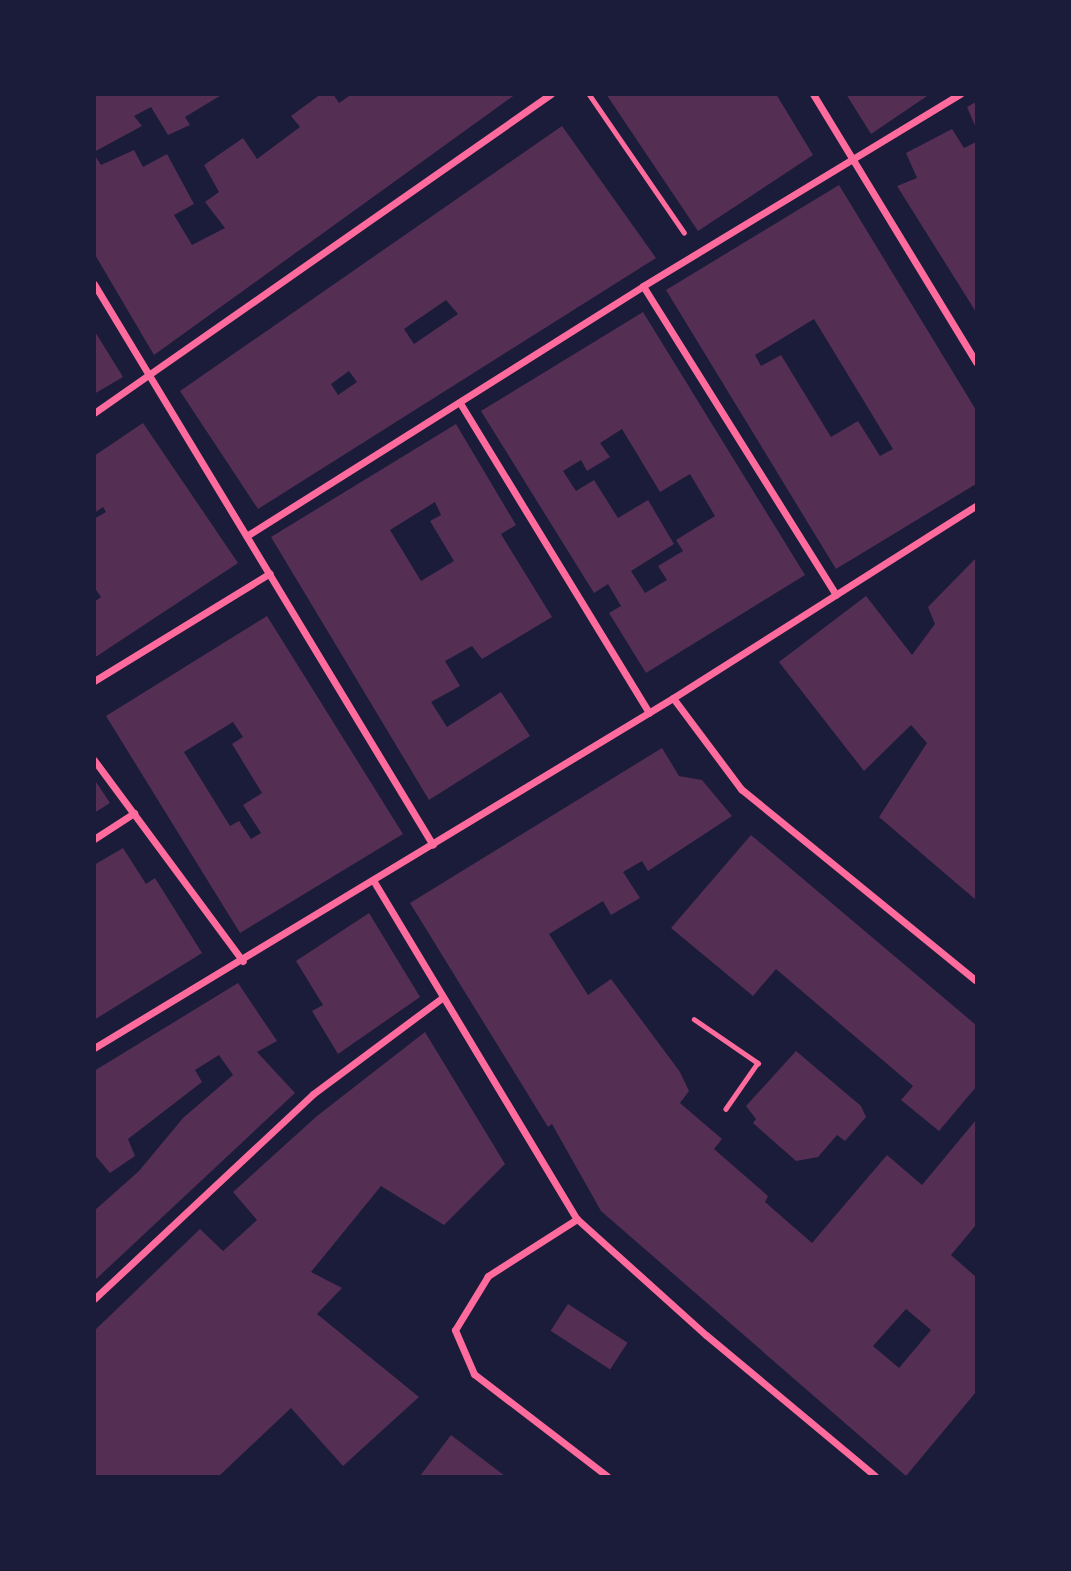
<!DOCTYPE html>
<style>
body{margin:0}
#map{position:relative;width:1071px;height:1571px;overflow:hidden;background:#1b1b3a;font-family:"Nunito Sans",sans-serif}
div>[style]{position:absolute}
.building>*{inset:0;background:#542f53;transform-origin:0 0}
.path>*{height:4.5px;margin:-2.25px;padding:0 2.25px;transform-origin:2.25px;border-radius:2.25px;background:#ff6b9d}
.minor>*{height:7px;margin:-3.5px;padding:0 3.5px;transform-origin:3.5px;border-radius:3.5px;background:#ff6b9d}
span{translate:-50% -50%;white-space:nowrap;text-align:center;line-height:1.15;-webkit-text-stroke:5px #1b1b3a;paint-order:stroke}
.frame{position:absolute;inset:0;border:96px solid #1b1b3a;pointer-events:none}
</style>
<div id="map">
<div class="building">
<i style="clip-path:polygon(94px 94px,223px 94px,185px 117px,190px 125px,168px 135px,151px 107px,134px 116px,142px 126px,94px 152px)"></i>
<i style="clip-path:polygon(321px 94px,333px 94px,339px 103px,352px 94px,516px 94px,154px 355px,94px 253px,94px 154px,101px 165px,134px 150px,143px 167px,167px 154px,194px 204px,174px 215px,192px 245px,225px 228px,205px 202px,219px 192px,204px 165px,243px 138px,257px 159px,300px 127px,291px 116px)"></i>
<i style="clip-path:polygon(606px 94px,776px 94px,813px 155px,698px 231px)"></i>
<i style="clip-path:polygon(846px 94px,930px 94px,871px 134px)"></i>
<i style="clip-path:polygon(976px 102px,976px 128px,967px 107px)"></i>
<i style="clip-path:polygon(evenodd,562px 126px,656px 258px,258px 509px,180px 391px,562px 126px,446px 300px,458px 314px,414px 344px,404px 329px,446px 300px,562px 126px,349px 371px,357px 382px,338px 395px,331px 384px,349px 371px)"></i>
<i style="clip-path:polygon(952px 129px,964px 148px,976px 142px,976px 312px,897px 186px,917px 178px,906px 153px)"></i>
<i style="clip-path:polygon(evenodd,839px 185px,976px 410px,976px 484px,836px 569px,666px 290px,839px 185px,814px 319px,893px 449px,880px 456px,858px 421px,831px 437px,781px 355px,761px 366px,755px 355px,814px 319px)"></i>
<i style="clip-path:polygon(evenodd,643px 312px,805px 575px,646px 673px,609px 613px,621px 606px,608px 584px,594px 593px,481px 411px,643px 312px,622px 429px,660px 492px,690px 474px,715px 516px,676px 540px,683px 551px,658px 566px,667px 580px,645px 593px,631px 571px,674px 544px,648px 500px,618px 518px,594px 480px,576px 491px,563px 471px,581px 460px,587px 471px,610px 457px,600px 443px,622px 429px)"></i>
<i style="clip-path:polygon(94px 330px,123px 377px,94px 394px)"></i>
<i style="clip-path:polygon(143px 423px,238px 563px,94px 658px,94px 602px,101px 597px,94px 587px,94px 519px,106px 512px,103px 507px,94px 513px,94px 456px)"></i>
<i style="clip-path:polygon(evenodd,456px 424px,516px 525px,501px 534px,552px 617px,482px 659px,472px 646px,445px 661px,460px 686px,431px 702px,447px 727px,501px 692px,530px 736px,429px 800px,271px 537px,456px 424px,435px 502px,441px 515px,430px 521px,454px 561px,421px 581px,390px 530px,435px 502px)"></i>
<i style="clip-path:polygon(976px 558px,976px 900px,879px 817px,927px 743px,911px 725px,864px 771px,779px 662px,866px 596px,912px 655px,935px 624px,928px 607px)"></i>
<i style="clip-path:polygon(evenodd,267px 616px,403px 834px,240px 933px,106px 716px,267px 616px,233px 722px,243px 737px,232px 744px,262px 793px,243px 805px,261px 833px,251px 839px,239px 821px,230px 826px,184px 752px,233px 722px)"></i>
<i style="clip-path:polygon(evenodd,662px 748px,679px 776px,702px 780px,732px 816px,648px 871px,642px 861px,623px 872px,640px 898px,611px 915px,603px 901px,549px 934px,588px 995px,611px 979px,680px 1072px,689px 1091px,680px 1103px,722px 1139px,714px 1149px,768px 1196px,765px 1202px,812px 1243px,887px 1155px,922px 1185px,976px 1120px,976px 1225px,951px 1255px,976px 1277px,976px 1392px,906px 1476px,601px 1211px,552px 1124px,548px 1127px,410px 903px,662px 748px,906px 1309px,931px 1330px,899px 1368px,873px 1346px,906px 1309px)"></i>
<i style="clip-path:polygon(94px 779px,110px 803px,94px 813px)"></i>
<i style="clip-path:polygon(751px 835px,976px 1025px,976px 1087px,939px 1131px,901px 1100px,913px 1086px,776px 969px,753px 996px,671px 928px)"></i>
<i style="clip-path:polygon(123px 848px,146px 884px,155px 878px,202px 953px,94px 1020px,94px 865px)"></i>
<i style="clip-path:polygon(369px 913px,420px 997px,338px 1054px,312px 1011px,323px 1005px,296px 961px)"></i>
<i style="clip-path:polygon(238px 983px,277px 1041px,257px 1052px,295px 1093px,94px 1281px,94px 1211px,139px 1171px,183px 1118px,233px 1075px,219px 1055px,195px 1070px,202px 1082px,128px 1139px,135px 1156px,110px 1173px,94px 1154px,94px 1071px)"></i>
<i style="clip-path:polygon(425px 1032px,505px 1164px,444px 1225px,381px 1186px,311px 1272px,342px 1288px,317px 1314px,419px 1397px,343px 1466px,291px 1408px,219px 1476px,94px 1476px,94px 1331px,200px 1229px,223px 1251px,257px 1220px,233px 1192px,317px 1116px)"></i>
<i style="clip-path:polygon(796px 1051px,861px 1106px,866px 1117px,845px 1141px,837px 1135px,818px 1157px,796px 1161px,753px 1123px,756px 1119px,746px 1106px)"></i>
<i style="left:568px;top:1304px;width:71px;height:32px;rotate:33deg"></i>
<i style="clip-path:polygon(451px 1435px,505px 1476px,420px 1476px)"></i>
</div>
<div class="path">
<i style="left:589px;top:94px;width:168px;rotate:55.5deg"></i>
<i style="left:694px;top:1019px;width:78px;rotate:34.5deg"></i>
<i style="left:758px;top:1063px;width:56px;rotate:124.8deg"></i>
</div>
<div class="minor">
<i style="left:813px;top:94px;width:314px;rotate:58.7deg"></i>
<i style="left:94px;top:284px;width:655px;rotate:58.86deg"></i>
<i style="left:643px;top:286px;width:364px;rotate:58deg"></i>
<i style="left:460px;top:403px;width:363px;rotate:58.6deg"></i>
<i style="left:94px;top:413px;width:557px;rotate:-34.92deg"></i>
<i style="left:248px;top:535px;width:467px;rotate:-32.2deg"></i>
<i style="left:643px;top:286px;width:371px;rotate:-31.2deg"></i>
<i style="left:94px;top:681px;width:206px;rotate:-31.5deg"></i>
<i style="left:673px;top:698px;width:114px;rotate:53.2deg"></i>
<i style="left:741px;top:789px;width:303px;rotate:39.2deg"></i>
<i style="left:94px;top:760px;width:250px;rotate:53.5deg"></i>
<i style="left:94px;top:839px;width:48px;rotate:-33deg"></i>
<i style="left:373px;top:880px;width:396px;rotate:59deg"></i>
<i style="left:577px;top:1219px;width:173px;rotate:42deg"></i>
<i style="left:706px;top:1335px;width:220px;rotate:39.8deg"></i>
<i style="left:94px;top:1048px;width:677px;rotate:-31.15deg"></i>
<i style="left:673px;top:698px;width:359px;rotate:-32.4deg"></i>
<i style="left:577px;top:1219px;width:106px;rotate:147.4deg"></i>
<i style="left:488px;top:1276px;width:63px;rotate:121.4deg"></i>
<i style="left:455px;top:1330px;width:48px;rotate:66.6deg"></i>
<i style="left:474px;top:1374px;width:168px;rotate:37.5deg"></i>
<i style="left:94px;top:1299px;width:300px;rotate:-43.1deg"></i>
<i style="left:313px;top:1094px;width:162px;rotate:-36.7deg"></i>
</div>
<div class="frame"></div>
</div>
